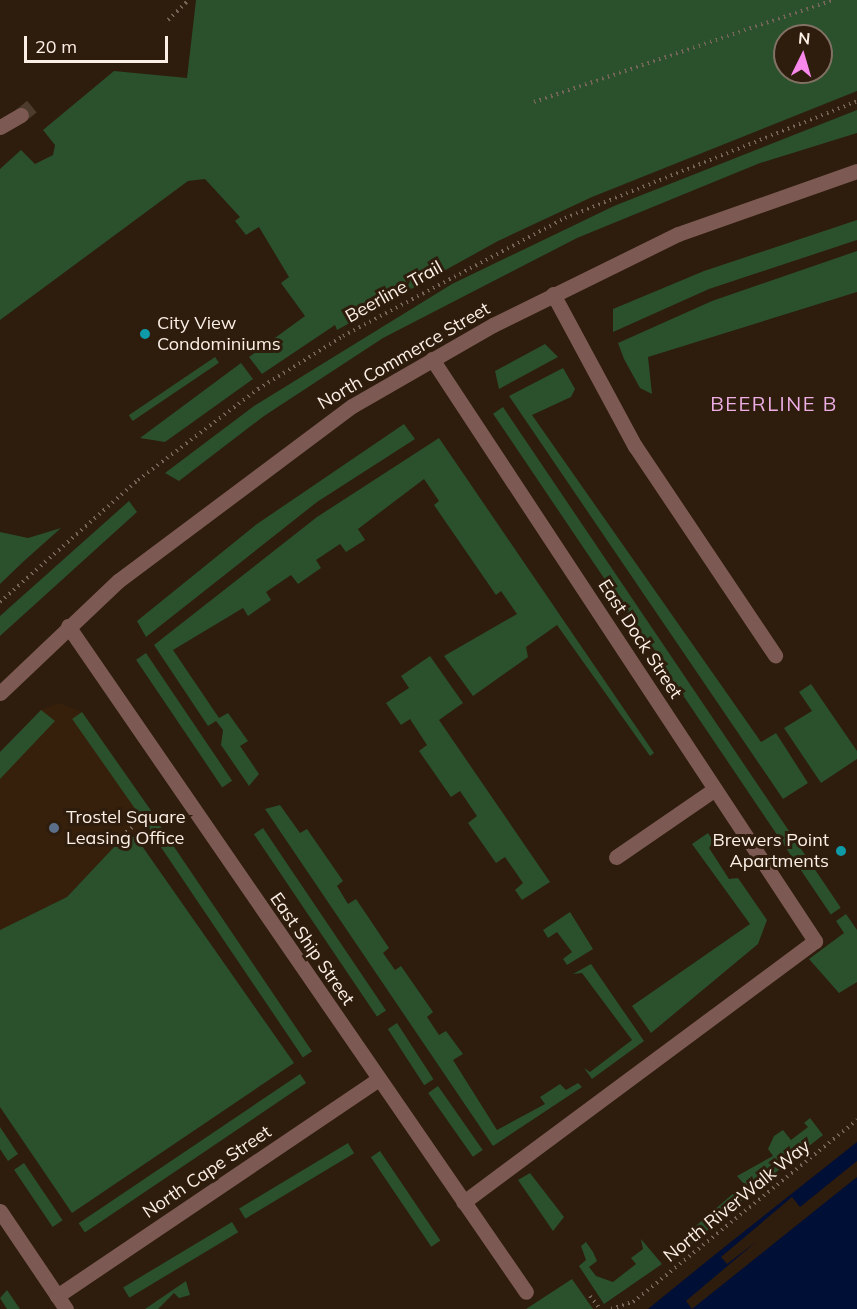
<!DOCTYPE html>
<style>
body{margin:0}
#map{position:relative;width:857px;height:1309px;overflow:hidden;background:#2e1c0d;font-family:Mulish,sans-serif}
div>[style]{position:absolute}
.built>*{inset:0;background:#37200b}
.green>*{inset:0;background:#2a512b;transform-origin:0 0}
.water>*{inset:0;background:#000f36}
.pier>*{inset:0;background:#2e1c0d}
.minor-tunnel>*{height:15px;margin-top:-7.5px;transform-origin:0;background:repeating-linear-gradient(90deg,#4d3c2e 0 15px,transparent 0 23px)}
.path>*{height:4px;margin-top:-2px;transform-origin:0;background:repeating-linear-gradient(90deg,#766659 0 1.5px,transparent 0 6px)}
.minor>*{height:15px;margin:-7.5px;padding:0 7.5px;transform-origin:7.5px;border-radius:7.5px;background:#7c5a53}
.dots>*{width:16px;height:16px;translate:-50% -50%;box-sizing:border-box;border:3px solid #2e1c0d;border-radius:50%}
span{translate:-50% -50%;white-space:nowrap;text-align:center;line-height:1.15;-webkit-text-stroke:6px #2e1c0d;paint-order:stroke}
.street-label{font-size:18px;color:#fcf0e6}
.poi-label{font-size:18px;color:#fcf0e6}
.left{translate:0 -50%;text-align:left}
.right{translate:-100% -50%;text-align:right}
.neighbourhood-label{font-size:20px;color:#edaee3;letter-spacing:1.5px}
.north{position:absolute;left:773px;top:24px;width:60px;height:60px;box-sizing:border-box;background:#2e1c0d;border:2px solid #807164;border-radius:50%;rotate:5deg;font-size:16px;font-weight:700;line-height:24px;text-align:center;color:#fcf0e6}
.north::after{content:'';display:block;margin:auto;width:21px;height:27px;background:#f888ea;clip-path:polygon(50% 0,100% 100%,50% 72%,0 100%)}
.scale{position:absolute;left:24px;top:36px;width:144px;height:27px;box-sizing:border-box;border:3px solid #fcf0e6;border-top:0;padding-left:8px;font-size:18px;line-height:21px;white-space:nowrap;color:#fcf0e6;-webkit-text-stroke:4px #2e1c0d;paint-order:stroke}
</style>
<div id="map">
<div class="built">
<i style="clip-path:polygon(59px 703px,82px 712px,156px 820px,115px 846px,67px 897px,0 930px,0 752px,41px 710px)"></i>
</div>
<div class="green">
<i style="clip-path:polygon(evenodd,196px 0,857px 0,857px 91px,592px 197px,498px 241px,337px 330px,335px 325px,262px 374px,249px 357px,305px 316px,281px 283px,289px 277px,259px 227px,246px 235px,235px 221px,240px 217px,205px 179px,188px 181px,0 320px,0 169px,21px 150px,35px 164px,53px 155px,55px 145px,43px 130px,114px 71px,187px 78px,196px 0,785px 36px,821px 36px,821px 72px,785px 72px,785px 36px)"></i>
<i style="clip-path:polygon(857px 110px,857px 133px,760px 163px,577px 238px,383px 338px,264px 416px,179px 481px,165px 473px,254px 406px,452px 284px,614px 206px)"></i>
<i style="clip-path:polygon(857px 220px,857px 240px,709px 289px,613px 332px,613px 309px,704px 271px)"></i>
<i style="clip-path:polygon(857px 251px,857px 292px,648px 357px,652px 394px,640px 388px,624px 359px,618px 343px,712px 301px)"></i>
<i style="clip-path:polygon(545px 344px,558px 357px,499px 389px,495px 371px)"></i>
<i style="left:215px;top:357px;width:7px;height:104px;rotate:56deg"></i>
<i style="clip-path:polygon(241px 363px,253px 379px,165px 442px,140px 438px)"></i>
<i style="clip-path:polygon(563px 368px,575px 389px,571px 397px,532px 415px,761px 742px,776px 733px,808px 783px,783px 799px,509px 396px)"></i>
<i style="left:503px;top:407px;width:604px;height:12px;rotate:56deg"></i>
<i style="clip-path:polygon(404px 424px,415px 439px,317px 502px,146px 637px,137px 621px,257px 524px)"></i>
<i style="clip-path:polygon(439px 438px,654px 753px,650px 756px,557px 625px,526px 647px,528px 657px,473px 696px,444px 656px,517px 614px,501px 591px,496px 595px,434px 505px,439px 501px,424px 479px,358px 529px,365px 540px,346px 552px,340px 544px,316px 560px,321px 568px,298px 584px,291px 575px,266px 592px,271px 600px,248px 616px,243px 608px,173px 650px,219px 718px,228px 713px,248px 741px,240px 746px,259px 774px,249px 786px,221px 745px,223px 730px,216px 721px,208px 726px,154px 645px,317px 517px)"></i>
<i style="clip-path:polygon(129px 501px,137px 512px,0 636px,0 616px)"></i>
<i style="clip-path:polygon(61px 528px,24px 561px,0 584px,0 532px,28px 538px)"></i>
<i style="left:146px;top:653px;width:154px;height:12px;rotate:56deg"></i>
<i style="clip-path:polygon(430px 656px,463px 703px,439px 720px,550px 882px,522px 900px,515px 890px,523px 883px,505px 857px,496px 863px,468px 823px,477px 816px,460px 791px,451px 797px,419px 751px,427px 745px,410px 719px,401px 725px,386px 703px,409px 688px,401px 676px)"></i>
<i style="clip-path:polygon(811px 684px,857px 751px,857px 759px,821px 783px,784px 728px,812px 711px,799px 692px)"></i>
<i style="clip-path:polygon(41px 710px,55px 721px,0 779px,0 752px)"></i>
<i style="left:82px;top:712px;width:123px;height:12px;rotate:55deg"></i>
<i style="clip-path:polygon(280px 805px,300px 833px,307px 829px,343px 881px,337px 886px,348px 904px,356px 899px,389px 948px,383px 953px,395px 970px,401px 966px,433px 1012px,427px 1017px,439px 1035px,446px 1031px,463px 1054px,453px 1060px,497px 1130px,545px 1104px,540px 1097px,560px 1084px,566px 1090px,578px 1083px,582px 1087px,493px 1146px,265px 809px)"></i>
<i style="left:156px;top:820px;width:279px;height:11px;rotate:56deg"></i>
<i style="left:263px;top:828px;width:220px;height:11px;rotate:56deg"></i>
<i style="clip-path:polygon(708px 833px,713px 841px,709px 848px,729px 879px,738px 878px,767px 920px,758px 944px,651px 1033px,632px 1006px,750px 924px,692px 844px)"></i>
<i style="clip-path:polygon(135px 836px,294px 1063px,72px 1213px,0 1107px,0 930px,67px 897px,115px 846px)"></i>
<i style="clip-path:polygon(570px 912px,593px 949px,567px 965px,563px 959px,572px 952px,557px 932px,548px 938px,543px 930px)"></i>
<i style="clip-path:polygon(846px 914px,857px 930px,857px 982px,839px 993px,809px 959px,844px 933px,836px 921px)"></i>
<i style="clip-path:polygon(591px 964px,644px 1041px,592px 1079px,584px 1068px,590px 1072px,632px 1040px,582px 973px,573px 974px)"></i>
<i style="left:397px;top:1023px;width:67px;height:11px;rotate:57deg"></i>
<i style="left:300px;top:1074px;width:11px;height:267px;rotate:56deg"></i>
<i style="left:438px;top:1086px;width:78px;height:12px;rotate:55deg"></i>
<i style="clip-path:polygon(810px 1118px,823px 1135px,751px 1192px,737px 1176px,773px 1156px,768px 1149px,774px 1136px,783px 1130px,791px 1140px,808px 1127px,804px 1123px)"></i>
<i style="clip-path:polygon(0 1127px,18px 1154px,8px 1161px,0 1149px)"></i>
<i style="left:348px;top:1143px;width:12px;height:127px;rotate:59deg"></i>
<i style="left:380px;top:1151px;width:108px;height:11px;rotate:56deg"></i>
<i style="left:24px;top:1163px;width:69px;height:12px;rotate:56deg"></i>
<i style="clip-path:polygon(530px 1173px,564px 1217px,553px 1231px,518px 1180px)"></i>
<i style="left:735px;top:1192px;width:11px;height:92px;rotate:49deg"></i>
<i style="left:232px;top:1222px;width:12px;height:127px;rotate:59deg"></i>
<i style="clip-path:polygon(641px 1239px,662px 1264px,604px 1304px,579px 1266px,586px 1260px,581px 1246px,586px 1242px,593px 1252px,597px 1261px,589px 1267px,596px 1276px,613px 1282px,636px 1264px,631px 1258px,643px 1249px)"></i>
<i style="clip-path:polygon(572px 1279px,593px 1309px,526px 1309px)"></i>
<i style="clip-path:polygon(186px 1281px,190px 1295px,179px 1298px,174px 1293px,158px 1309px,145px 1309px)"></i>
<i style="clip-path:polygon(7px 1290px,20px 1309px,7px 1309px,0 1298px)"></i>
</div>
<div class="water">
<i style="clip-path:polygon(857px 1142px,857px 1309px,648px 1309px,717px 1253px)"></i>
</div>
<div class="pier">
<i style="clip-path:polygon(857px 1161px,857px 1177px,692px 1309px,686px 1301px,757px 1241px,727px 1264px,721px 1257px,792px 1197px,800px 1207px)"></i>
</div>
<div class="minor-tunnel">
<i style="left:21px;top:115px;width:14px;rotate:-39deg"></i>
</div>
<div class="path">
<i style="left:168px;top:20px;width:29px;rotate:-44deg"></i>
<i style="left:534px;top:102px;width:316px;rotate:-18.8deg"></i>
<i style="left:0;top:602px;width:184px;rotate:-41.5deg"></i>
<i style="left:138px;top:480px;width:151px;rotate:-37.2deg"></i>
<i style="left:258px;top:389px;width:100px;rotate:-31.9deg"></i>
<i style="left:343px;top:336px;width:251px;rotate:-28deg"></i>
<i style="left:565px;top:218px;width:315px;rotate:-21.8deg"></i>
<i style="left:126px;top:832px;width:9px;rotate:-36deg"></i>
<i style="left:590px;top:1296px;width:16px;rotate:52deg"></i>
<i style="left:611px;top:1309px;width:23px;rotate:-18deg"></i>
<i style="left:633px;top:1302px;width:289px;rotate:-39.1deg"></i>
</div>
<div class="minor">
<i style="left:0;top:127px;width:24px;rotate:-30deg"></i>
<i style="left:553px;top:294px;width:173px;rotate:61.7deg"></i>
<i style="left:635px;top:446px;width:252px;rotate:56.2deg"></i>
<i style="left:432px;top:359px;width:697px;rotate:56.65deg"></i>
<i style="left:815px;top:941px;width:438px;rotate:143.4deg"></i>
<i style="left:68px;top:626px;width:808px;rotate:55.48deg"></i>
<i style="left:0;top:693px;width:163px;rotate:-43.5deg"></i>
<i style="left:118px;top:581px;width:292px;rotate:-36.8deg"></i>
<i style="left:352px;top:406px;width:163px;rotate:-29.9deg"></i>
<i style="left:493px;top:325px;width:206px;rotate:-26.2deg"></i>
<i style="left:678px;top:234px;width:190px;rotate:-19.4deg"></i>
<i style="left:616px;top:857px;width:120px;rotate:-34.5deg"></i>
<i style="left:0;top:1211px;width:118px;rotate:56deg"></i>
<i style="left:57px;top:1296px;width:388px;rotate:-34deg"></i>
</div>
<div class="dots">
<i style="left:145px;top:334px;background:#0f9aa8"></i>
<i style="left:54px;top:828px;background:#5c6f8a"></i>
<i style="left:841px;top:851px;background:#0f9aa8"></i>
</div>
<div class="street-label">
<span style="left:394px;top:292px;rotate:-29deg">Beerline Trail</span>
<span style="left:404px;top:356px;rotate:-30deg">North Commerce Street</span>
<span style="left:640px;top:639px;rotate:57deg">East Dock Street</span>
<span style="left:312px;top:949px;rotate:55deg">East Ship Street</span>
<span style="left:207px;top:1172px;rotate:-34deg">North Cape Street</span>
<span style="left:737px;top:1201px;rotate:-39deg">North RiverWalk Way</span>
</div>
<div class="poi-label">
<span class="left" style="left:157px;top:334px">City View<br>Condominiums</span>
<span class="left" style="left:66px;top:828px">Trostel Square<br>Leasing Office</span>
<span class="right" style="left:829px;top:851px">Brewers Point<br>Apartments</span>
</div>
<div class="neighbourhood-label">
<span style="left:774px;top:403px">BEERLINE B</span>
</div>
<div class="north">N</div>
<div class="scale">20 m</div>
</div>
